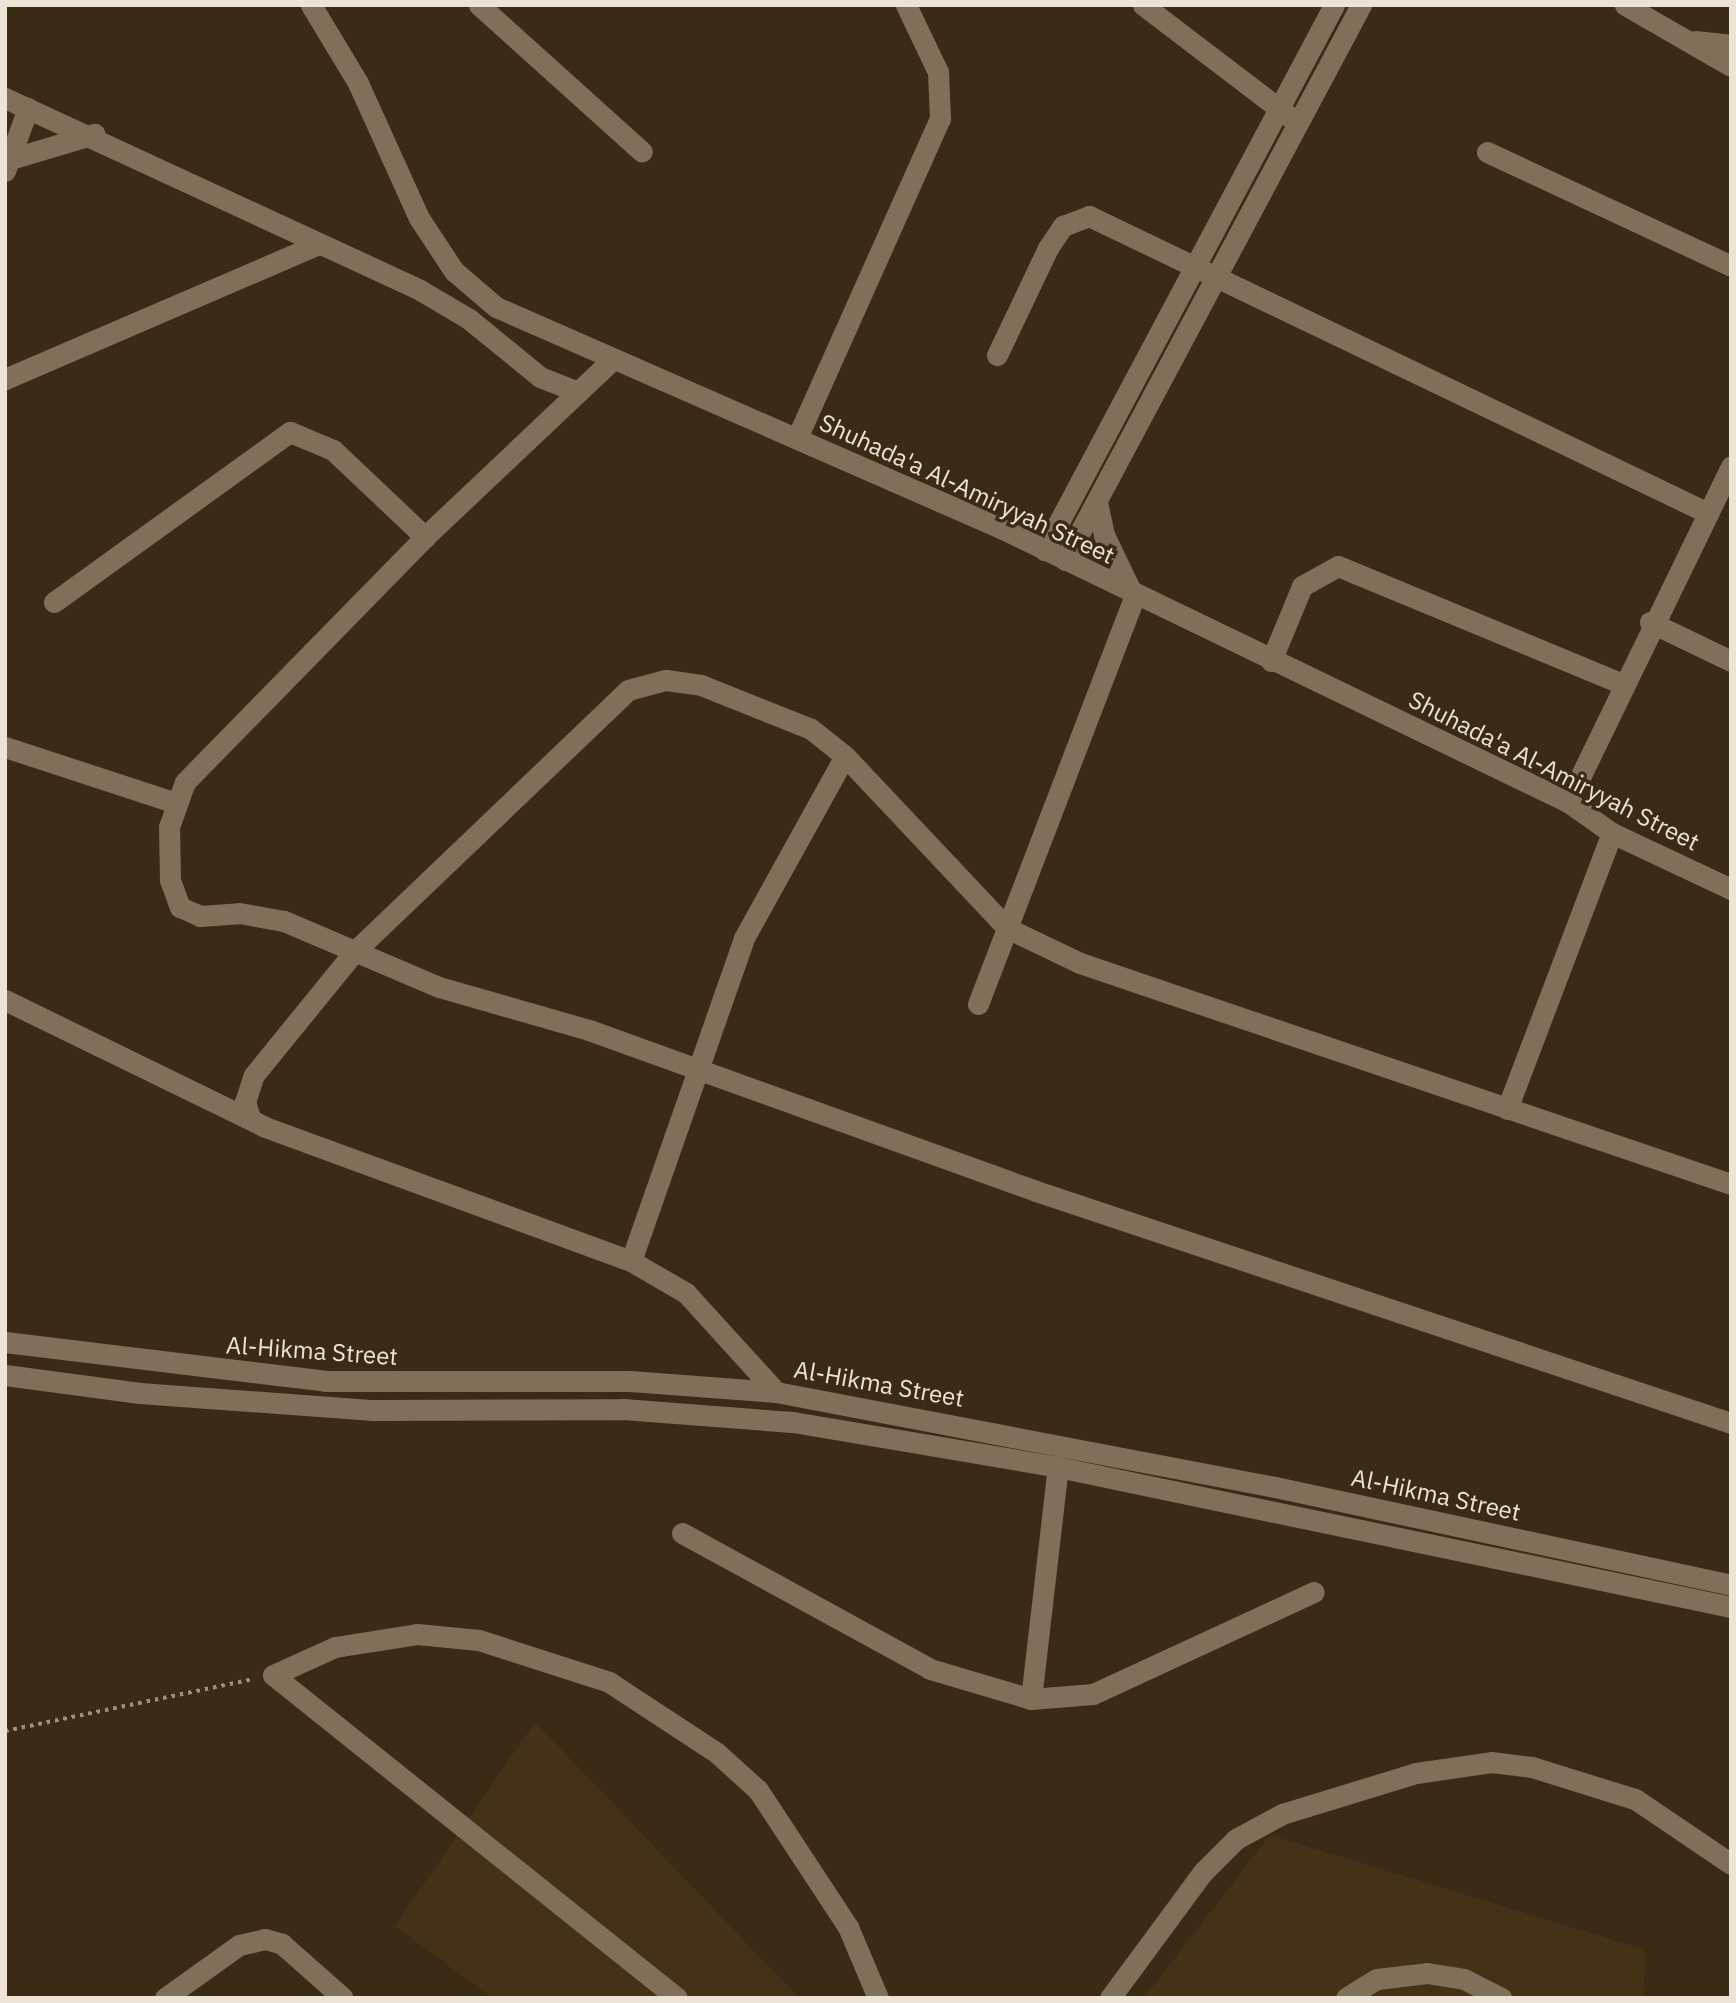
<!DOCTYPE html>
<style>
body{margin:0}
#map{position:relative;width:1736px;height:2003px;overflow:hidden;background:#3a2b16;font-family:"IBM Plex Sans",sans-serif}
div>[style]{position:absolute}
.built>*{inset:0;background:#453216}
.path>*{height:3.5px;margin-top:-1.75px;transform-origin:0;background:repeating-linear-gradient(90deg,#9c9080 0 3.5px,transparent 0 8.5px)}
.minor>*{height:21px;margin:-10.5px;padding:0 10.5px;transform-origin:10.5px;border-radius:10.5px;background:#817059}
span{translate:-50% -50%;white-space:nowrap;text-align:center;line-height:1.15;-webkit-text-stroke:7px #3a2b16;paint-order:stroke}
.street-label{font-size:24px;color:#ede3d7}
.frame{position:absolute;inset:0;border:7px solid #ede3d7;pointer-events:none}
</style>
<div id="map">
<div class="built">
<i style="clip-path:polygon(535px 1722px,799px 1998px,492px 1998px,395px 1926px)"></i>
<i style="clip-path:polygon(1270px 1835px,1646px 1950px,1643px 1998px,1144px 1998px)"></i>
</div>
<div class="path">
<i style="left:5px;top:1731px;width:254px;rotate:-11.8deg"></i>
</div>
<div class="minor">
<i style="left:311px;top:5px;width:91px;rotate:58.9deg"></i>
<i style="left:358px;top:83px;width:148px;rotate:65.7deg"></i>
<i style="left:419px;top:218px;width:64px;rotate:56.6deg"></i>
<i style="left:454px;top:271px;width:55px;rotate:40.6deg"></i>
<i style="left:496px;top:307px;width:553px;rotate:23.65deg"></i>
<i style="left:1003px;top:529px;width:627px;rotate:25.79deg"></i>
<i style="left:1568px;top:802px;width:54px;rotate:35.2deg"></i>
<i style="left:1612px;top:833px;width:132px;rotate:25.2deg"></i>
<i style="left:479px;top:5px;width:219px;rotate:42deg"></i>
<i style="left:1143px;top:5px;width:185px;rotate:37.3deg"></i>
<i style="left:1625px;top:5px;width:122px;rotate:29.9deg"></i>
<i style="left:1695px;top:41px;width:36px;rotate:6deg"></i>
<i style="left:5px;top:98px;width:457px;rotate:24.8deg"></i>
<i style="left:420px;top:290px;width:57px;rotate:30.6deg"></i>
<i style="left:469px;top:319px;width:92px;rotate:39.2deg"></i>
<i style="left:540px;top:377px;width:41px;rotate:21.5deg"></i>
<i style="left:1487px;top:152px;width:269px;rotate:25deg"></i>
<i style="left:14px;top:158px;width:84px;rotate:-16.7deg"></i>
<i style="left:5px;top:171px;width:67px;rotate:-69.9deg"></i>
<i style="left:997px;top:355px;width:119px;rotate:-64.5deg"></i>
<i style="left:1048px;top:248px;width:27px;rotate:-56deg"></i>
<i style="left:1063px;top:226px;width:28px;rotate:-21deg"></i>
<i style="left:1089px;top:216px;width:687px;rotate:25.63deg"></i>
<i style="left:613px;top:359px;width:259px;rotate:136.6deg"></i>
<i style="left:425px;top:537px;width:343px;rotate:134.4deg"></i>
<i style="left:185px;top:782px;width:48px;rotate:109.6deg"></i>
<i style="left:169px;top:827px;width:53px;rotate:88.9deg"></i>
<i style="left:170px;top:880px;width:29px;rotate:70deg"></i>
<i style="left:180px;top:907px;width:22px;rotate:24deg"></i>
<i style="left:200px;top:916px;width:39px;rotate:-4deg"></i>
<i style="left:239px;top:913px;width:46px;rotate:10.1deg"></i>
<i style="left:284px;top:921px;width:168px;rotate:23.1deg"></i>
<i style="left:439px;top:987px;width:156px;rotate:16deg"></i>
<i style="left:589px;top:1030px;width:475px;rotate:19.8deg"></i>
<i style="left:1036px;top:1191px;width:733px;rotate:18.46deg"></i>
<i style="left:5px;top:379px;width:342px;rotate:-23.3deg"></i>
<i style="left:797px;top:438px;width:350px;rotate:-65.9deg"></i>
<i style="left:940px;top:119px;width:47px;rotate:-92.4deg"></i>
<i style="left:938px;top:72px;width:74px;rotate:-115.5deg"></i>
<i style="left:1044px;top:550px;width:617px;rotate:-61.98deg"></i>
<i style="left:1065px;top:560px;width:629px;rotate:-61.93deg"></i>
<i style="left:54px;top:602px;width:291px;rotate:-35.8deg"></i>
<i style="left:290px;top:432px;width:47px;rotate:22.7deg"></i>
<i style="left:333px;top:450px;width:127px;rotate:43.4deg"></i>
<i style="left:1650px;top:622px;width:90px;rotate:25.7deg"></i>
<i style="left:1271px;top:661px;width:81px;rotate:-67.5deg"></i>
<i style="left:1302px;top:586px;width:41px;rotate:-29.1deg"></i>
<i style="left:1338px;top:566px;width:306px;rotate:22.5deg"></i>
<i style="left:5px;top:747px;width:180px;rotate:18.1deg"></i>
<i style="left:1568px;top:802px;width:373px;rotate:-64.1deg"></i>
<i style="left:5px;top:1000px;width:289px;rotate:26deg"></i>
<i style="left:265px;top:1127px;width:390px;rotate:20.1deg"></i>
<i style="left:631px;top:1261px;width:64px;rotate:30.2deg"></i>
<i style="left:686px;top:1293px;width:134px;rotate:47.7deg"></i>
<i style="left:978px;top:1004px;width:436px;rotate:-69deg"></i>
<i style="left:1134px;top:597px;width:69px;rotate:-115.8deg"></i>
<i style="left:1104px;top:535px;width:34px;rotate:-102deg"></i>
<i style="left:1507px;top:1109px;width:295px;rotate:-69.2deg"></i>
<i style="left:250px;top:1118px;width:17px;rotate:-107deg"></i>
<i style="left:245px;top:1102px;width:28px;rotate:-72deg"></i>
<i style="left:254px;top:1075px;width:159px;rotate:-50.9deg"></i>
<i style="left:354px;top:952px;width:379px;rotate:-43.7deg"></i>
<i style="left:628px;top:690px;width:39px;rotate:-15deg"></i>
<i style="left:666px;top:680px;width:35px;rotate:8deg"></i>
<i style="left:701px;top:685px;width:118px;rotate:21.8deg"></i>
<i style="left:811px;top:729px;width:43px;rotate:38.5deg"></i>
<i style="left:845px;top:756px;width:236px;rotate:46.7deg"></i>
<i style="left:1007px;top:928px;width:81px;rotate:25.6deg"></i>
<i style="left:1080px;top:963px;width:687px;rotate:18.75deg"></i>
<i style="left:631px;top:1261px;width:342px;rotate:-70.7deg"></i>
<i style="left:744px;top:938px;width:208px;rotate:-61deg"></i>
<i style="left:5px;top:1342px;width:322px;rotate:6.9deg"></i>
<i style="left:325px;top:1381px;width:305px"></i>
<i style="left:630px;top:1381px;width:146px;rotate:4.3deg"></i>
<i style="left:776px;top:1392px;width:508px;rotate:10.78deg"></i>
<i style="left:1275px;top:1487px;width:466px;rotate:12.1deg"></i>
<i style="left:5px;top:1375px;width:136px;rotate:7.6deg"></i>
<i style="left:140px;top:1393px;width:234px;rotate:4.2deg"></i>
<i style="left:373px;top:1410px;width:250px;rotate:-0.2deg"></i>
<i style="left:623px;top:1409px;width:170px;rotate:4.4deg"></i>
<i style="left:793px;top:1422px;width:269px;rotate:9.6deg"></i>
<i style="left:1058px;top:1467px;width:687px;rotate:11.75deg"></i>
<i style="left:682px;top:1533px;width:283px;rotate:28.7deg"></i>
<i style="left:930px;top:1669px;width:105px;rotate:16.5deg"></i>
<i style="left:1031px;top:1699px;width:62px;rotate:-4.6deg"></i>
<i style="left:1093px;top:1694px;width:243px;rotate:-24.8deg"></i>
<i style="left:1031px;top:1699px;width:234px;rotate:-83.4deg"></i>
<i style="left:165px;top:1998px;width:91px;rotate:-35.6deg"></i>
<i style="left:239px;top:1945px;width:27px;rotate:-13deg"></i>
<i style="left:265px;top:1939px;width:18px;rotate:16deg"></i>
<i style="left:282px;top:1944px;width:81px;rotate:41.5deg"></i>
<i style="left:677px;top:1998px;width:517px;rotate:-141.36deg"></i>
<i style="left:273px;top:1675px;width:68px;rotate:-24.3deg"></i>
<i style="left:335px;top:1647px;width:83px;rotate:-9deg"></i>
<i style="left:417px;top:1634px;width:62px;rotate:5.5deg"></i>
<i style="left:479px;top:1640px;width:137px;rotate:17.9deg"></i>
<i style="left:609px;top:1682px;width:129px;rotate:33.3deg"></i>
<i style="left:717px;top:1753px;width:55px;rotate:42.1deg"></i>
<i style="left:758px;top:1790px;width:164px;rotate:56.7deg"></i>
<i style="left:848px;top:1927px;width:77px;rotate:67.1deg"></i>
<i style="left:1110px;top:1998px;width:157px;rotate:-53.6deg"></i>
<i style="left:1203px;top:1872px;width:47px;rotate:-45deg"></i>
<i style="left:1236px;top:1839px;width:52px;rotate:-28.5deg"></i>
<i style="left:1282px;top:1814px;width:140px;rotate:-17deg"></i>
<i style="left:1416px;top:1773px;width:76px;rotate:-8.3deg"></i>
<i style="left:1491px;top:1762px;width:41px;rotate:7deg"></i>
<i style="left:1532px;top:1767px;width:108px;rotate:17.3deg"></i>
<i style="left:1635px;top:1799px;width:116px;rotate:34.1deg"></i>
<i style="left:1346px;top:1998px;width:36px;rotate:-32deg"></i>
<i style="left:1377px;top:1979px;width:50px;rotate:-6.8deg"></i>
<i style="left:1427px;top:1973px;width:37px;rotate:9deg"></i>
<i style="left:1464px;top:1979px;width:42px;rotate:27.2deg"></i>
</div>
<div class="street-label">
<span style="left:967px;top:489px;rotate:25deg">Shuhada'a Al-Amiryyah Street</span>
<span style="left:1554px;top:771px;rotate:27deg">Shuhada'a Al-Amiryyah Street</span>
<span style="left:312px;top:1351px;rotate:4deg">Al-Hikma Street</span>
<span style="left:879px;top:1384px;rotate:10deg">Al-Hikma Street</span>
<span style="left:1436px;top:1495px;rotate:12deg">Al-Hikma Street</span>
</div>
<div class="frame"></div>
</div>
